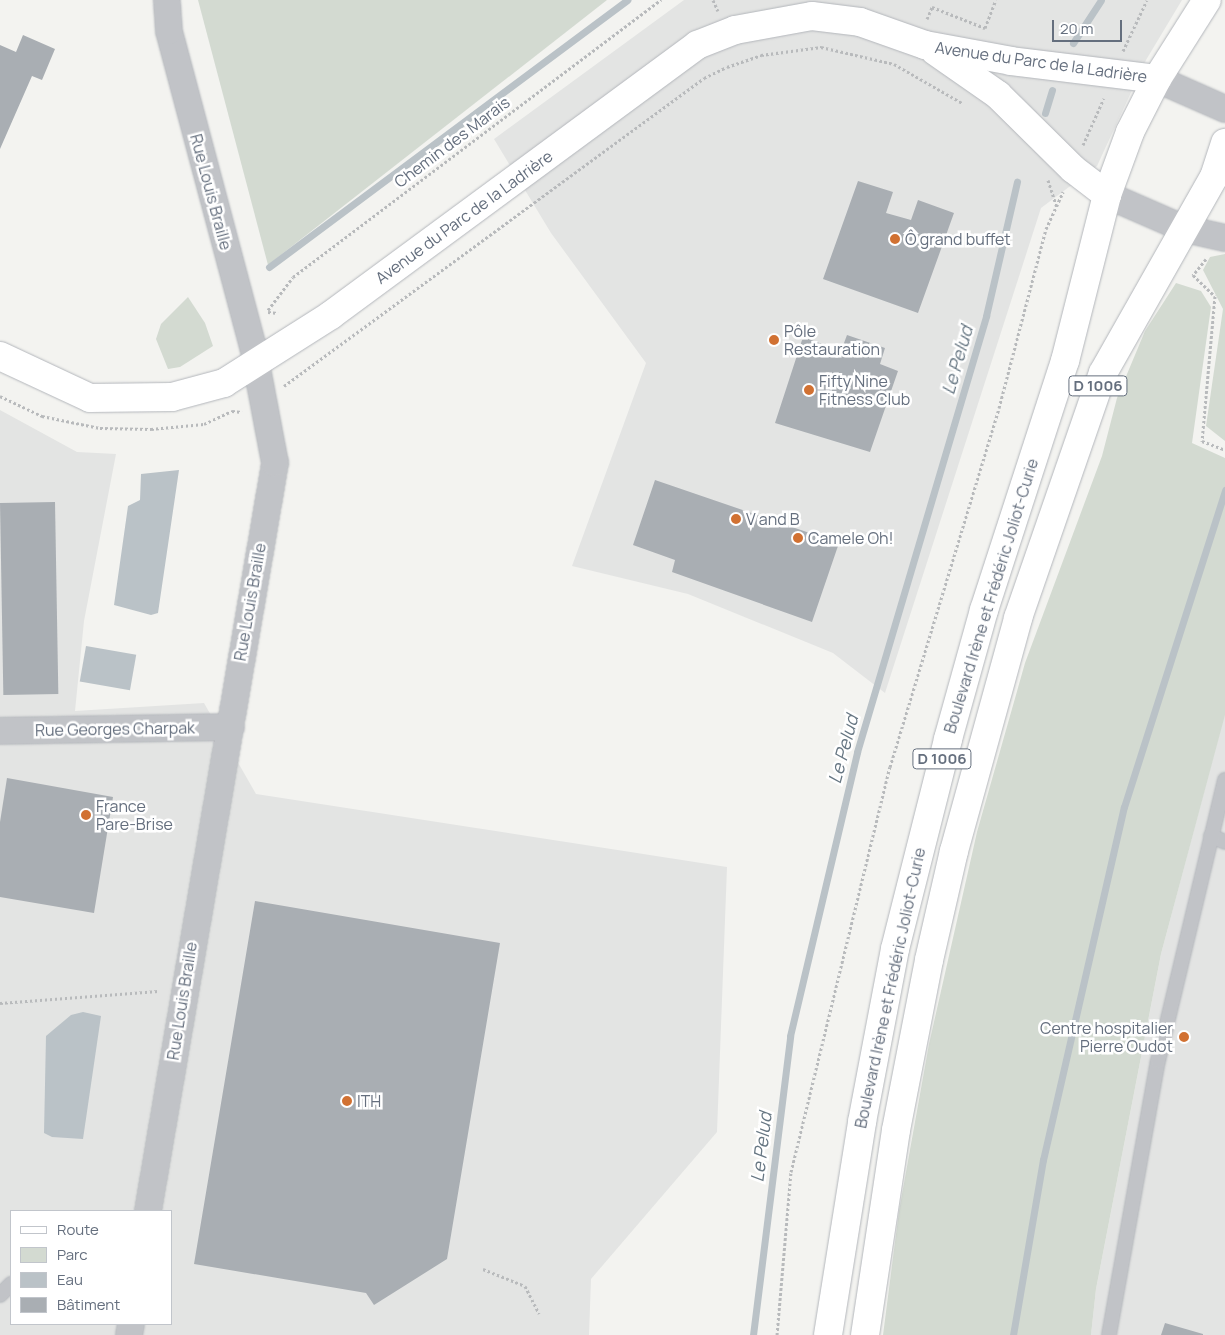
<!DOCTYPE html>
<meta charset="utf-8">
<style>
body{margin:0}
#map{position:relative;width:1225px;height:1335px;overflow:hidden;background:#f3f3f0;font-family:Manrope,sans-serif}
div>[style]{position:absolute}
.built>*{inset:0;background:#e3e4e3}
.green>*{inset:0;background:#d3dad1}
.water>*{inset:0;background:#bac2c7;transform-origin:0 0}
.stream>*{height:7px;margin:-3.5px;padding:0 3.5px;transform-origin:3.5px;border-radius:3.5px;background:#bac2c7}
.building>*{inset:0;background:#a9aeb3;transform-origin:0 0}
.path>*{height:3px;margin-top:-1.5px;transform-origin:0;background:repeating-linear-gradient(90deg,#b8babc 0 2.5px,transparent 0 5px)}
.roads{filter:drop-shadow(0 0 1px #b3b6bb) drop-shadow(0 0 1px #b3b6bb)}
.lane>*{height:14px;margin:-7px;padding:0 7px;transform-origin:7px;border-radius:7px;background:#c1c3c7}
.street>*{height:26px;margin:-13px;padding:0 13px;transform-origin:13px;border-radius:13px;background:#c1c3c7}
.secondary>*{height:28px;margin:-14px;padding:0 14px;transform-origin:14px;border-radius:14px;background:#fff}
.primary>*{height:28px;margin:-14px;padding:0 14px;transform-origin:14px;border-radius:14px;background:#fff}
.dots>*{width:14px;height:14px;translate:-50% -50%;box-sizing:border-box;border:2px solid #fff;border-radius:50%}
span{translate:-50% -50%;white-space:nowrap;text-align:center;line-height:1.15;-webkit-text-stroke:5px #fff;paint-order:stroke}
.shield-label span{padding:1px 4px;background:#fff;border:1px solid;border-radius:4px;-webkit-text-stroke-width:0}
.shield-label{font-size:15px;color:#656f7e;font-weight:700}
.street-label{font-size:16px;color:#656f7e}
.poi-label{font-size:16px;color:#656f7e}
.left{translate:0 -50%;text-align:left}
.right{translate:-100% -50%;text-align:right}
.water-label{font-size:18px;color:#667682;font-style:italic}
.legend{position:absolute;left:10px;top:1210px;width:162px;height:115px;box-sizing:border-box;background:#fff;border:1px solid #c1c5cb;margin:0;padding:6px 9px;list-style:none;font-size:15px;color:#656f7e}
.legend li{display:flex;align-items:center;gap:10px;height:25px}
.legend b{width:25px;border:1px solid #c1c5cb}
.scale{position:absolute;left:1052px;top:20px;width:70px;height:22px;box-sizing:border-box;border:2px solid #656f7e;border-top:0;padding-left:6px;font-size:15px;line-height:18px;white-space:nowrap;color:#656f7e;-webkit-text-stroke:4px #fff;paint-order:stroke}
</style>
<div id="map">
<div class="built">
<i style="clip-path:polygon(684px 0,1182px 0,1146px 60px,1097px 166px,1041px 208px,885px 693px,833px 653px,688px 594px,572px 566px,646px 363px,551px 233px,494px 139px)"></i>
<i style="clip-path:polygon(evenodd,0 410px,77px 452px,116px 454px,84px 621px,75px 711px,204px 703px,256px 794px,727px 867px,717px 1132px,591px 1279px,589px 1335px,0 1335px,0 410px,11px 1211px,171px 1211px,171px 1324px,11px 1324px,11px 1211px)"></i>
<i style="clip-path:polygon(1225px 713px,1225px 1335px,1091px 1335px,1096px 1289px,1161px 954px)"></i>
</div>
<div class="green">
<i style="clip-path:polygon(198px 0,607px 0,268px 265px)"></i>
<i style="clip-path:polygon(1225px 254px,1225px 441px,1206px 426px,1223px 309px,1203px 270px,1210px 257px)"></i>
<i style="clip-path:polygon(1176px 283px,1201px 291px,1211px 307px,1192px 443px,1225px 458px,1225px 715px,1161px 954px,1096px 1289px,1091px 1335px,883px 1335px,899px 1211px,929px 1044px,977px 832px,1025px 663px,1102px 456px,1117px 398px,1145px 331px)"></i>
<i style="clip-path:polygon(188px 297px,205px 323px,213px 346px,180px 367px,168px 369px,156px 339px,161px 324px)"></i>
</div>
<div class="water">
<i style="clip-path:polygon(179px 470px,158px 613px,151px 615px,114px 605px,128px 506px,140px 500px,141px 474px)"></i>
<i style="left:86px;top:646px;width:51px;height:36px;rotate:10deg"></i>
<i style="clip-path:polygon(83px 1012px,101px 1016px,83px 1139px,52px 1137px,44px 1133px,46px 1036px,71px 1015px)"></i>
</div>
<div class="stream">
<i style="left:1073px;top:43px;width:51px;rotate:-56.9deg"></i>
<i style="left:1045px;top:113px;width:24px;rotate:-73deg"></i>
<i style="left:269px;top:267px;width:447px;rotate:-36.7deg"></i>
<i style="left:753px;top:1335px;width:301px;rotate:-82.9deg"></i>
<i style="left:790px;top:1036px;width:292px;rotate:-76.7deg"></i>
<i style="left:857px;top:752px;width:455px;rotate:-73.5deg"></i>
<i style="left:986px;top:316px;width:138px;rotate:-77deg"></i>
<i style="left:1013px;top:1335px;width:178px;rotate:-80.3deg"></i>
<i style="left:1043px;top:1160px;width:362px;rotate:-77.1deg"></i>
<i style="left:1124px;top:807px;width:333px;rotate:-72.3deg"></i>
</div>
<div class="building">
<i style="clip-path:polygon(23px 35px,55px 49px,42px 80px,32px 76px,0 149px,0 45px,16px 52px)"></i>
<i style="clip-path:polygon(858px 181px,893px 192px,886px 213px,911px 220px,918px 200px,954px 213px,918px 313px,823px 279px)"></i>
<i style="clip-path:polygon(847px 335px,885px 348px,880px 364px,898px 371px,870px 452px,775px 423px,803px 337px,841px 351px)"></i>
<i style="clip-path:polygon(655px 480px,839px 543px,812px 622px,672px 572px,675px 560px,633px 545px)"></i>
<i style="left:55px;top:502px;width:192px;height:55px;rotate:89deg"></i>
<i style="clip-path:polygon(7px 778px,113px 797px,94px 913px,0 897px,0 822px)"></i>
<i style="clip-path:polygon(255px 901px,500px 943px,447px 1259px,374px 1305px,366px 1293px,194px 1264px)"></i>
<i style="clip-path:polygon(1165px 1323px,1203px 1334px,1203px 1335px,1161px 1335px)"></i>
</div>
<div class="path">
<i style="left:713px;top:0;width:12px;rotate:66deg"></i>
<i style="left:927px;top:19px;width:13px;rotate:-67deg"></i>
<i style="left:932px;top:7px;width:57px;rotate:21.6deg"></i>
<i style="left:985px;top:28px;width:30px;rotate:-69deg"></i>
<i style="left:1123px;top:51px;width:56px;rotate:-64.8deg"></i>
<i style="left:1083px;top:145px;width:51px;rotate:-65.9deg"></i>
<i style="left:1048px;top:180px;width:29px;rotate:72deg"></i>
<i style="left:1206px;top:259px;width:21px;rotate:129deg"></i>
<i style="left:1193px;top:275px;width:30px;rotate:44deg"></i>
<i style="left:1215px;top:296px;width:146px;rotate:95.1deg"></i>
<i style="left:1202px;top:441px;width:25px;rotate:21deg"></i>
<i style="left:268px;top:310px;width:41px;rotate:-52.9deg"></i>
<i style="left:293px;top:277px;width:461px;rotate:-37deg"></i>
<i style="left:268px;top:312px;width:10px;rotate:6deg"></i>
<i style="left:284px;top:386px;width:521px;rotate:-36.25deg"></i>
<i style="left:704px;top:78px;width:25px;rotate:-26deg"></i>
<i style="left:727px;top:67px;width:36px;rotate:-19deg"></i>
<i style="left:761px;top:55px;width:61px;rotate:-7.6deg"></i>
<i style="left:821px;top:47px;width:75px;rotate:13.1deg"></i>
<i style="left:894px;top:64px;width:78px;rotate:29.8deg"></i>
<i style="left:0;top:396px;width:47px;rotate:25.5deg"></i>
<i style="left:42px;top:416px;width:59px;rotate:11.7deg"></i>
<i style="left:100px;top:428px;width:51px;rotate:1.1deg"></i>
<i style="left:151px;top:429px;width:53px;rotate:-5.4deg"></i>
<i style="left:204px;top:424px;width:31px;rotate:-25deg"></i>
<i style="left:232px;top:411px;width:10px;rotate:6deg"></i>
<i style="left:0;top:1003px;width:159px;rotate:-4.3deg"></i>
<i style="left:483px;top:1269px;width:45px;rotate:22deg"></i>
<i style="left:525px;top:1286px;width:31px;rotate:63deg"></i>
<i style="left:777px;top:1335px;width:164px;rotate:-85.1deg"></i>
<i style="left:791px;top:1172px;width:417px;rotate:-76.3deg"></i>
<i style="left:890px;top:767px;width:375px;rotate:-73.1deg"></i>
<i style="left:999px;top:408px;width:185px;rotate:-75.3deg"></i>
<i style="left:1046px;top:229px;width:41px;rotate:-65.3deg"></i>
</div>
<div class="roads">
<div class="lane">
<i style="left:1211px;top:836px;width:15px;rotate:23deg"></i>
<i style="left:0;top:1295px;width:16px;rotate:-45deg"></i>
<i style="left:1109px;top:1335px;width:278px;rotate:-79.9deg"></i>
<i style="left:1158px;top:1061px;width:289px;rotate:-76.6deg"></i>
</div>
<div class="street">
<i style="left:1157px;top:79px;width:74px;rotate:23.8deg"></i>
<i style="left:1107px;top:195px;width:85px;rotate:23.6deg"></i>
<i style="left:1185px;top:229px;width:41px;rotate:12.7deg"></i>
<i style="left:0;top:731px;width:231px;rotate:-1deg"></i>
<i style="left:148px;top:1211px;width:759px;rotate:-80.36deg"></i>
<i style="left:275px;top:463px;width:118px;rotate:-100.7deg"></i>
<i style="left:253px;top:347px;width:327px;rotate:-104.9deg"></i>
<i style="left:169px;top:31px;width:31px;rotate:-94deg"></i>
<i style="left:129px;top:1335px;width:11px;rotate:-80deg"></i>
</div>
<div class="secondary">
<i style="left:935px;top:51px;width:77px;rotate:34.9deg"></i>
<i style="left:998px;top:95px;width:105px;rotate:44.6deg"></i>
<i style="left:1073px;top:169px;width:43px;rotate:37.4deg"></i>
<i style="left:0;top:356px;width:99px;rotate:25deg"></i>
<i style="left:90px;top:398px;width:82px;rotate:-0.7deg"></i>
<i style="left:172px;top:397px;width:54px;rotate:-15.1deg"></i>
<i style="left:224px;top:383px;width:127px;rotate:-32.4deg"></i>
<i style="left:331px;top:315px;width:455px;rotate:-36.4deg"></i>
<i style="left:697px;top:45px;width:41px;rotate:-21.5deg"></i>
<i style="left:735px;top:30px;width:78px;rotate:-10.3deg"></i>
<i style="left:812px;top:16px;width:48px;rotate:7.1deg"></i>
<i style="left:860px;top:22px;width:69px;rotate:19.5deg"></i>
<i style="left:925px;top:45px;width:87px;rotate:10.5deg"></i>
<i style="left:1011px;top:61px;width:147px;rotate:7deg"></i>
</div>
<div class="primary">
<i style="left:828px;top:1335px;width:216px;rotate:-80.9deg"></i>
<i style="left:862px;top:1122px;width:176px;rotate:-79.2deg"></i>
<i style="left:895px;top:949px;width:217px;rotate:-75.8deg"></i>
<i style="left:948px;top:739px;width:134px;rotate:-74.4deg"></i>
<i style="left:984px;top:610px;width:262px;rotate:-72deg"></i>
<i style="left:1065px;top:361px;width:171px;rotate:-75.8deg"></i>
<i style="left:1107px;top:195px;width:67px;rotate:-69.9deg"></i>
<i style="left:1130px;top:132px;width:59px;rotate:-63deg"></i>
<i style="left:1157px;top:79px;width:93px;rotate:-57.7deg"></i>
<i style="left:865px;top:1335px;width:207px;rotate:-81.4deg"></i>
<i style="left:896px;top:1130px;width:173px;rotate:-79deg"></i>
<i style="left:929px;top:960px;width:112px;rotate:-77.1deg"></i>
<i style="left:954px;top:851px;width:242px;rotate:-74.6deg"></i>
<i style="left:1018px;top:618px;width:259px;rotate:-70.9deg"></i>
<i style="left:1103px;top:373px;width:225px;rotate:-60.5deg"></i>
<i style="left:1214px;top:177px;width:36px;rotate:-72deg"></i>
</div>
</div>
<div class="dots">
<i style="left:895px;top:239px;background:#d17132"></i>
<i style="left:774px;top:340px;background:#d17132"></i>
<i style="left:809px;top:390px;background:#d17132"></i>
<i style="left:736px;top:519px;background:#d17132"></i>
<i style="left:798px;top:538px;background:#d17132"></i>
<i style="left:86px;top:815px;background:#d17132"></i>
<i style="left:1184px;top:1037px;background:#d17132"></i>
<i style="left:347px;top:1101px;background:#d17132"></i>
</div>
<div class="shield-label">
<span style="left:1098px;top:386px">D 1006</span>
<span style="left:942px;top:759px">D 1006</span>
</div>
<div class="street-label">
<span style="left:1041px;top:62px;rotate:8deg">Avenue du Parc de la Ladrière</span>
<span style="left:452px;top:142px;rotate:-37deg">Chemin des Marais</span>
<span style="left:211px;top:192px;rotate:75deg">Rue Louis Braille</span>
<span style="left:464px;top:217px;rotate:-36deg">Avenue du Parc de la Ladrière</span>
<span style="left:991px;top:596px;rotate:-73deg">Boulevard Irène et Frédéric Joliot-Curie</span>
<span style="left:250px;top:602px;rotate:-80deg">Rue Louis Braille</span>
<span style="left:115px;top:729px;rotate:-1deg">Rue Georges Charpak</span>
<span style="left:890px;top:988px;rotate:-78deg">Boulevard Irène et Frédéric Joliot-Curie</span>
<span style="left:182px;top:1001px;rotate:-81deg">Rue Louis Braille</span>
</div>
<div class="poi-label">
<span class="left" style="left:905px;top:239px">Ô grand buffet</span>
<span class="left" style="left:784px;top:340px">Pôle<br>Restauration</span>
<span class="left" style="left:819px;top:390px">Fifty Nine<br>Fitness Club</span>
<span class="left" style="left:746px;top:519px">V and B</span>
<span class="left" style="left:808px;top:538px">Camele Oh!</span>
<span class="left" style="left:96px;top:815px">France<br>Pare-Brise</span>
<span class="right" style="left:1173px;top:1037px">Centre hospitalier<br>Pierre Oudot</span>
<span class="left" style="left:357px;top:1101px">ITH</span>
</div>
<div class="water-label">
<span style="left:957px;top:360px;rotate:-74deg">Le Pelud</span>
<span style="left:843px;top:749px;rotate:-75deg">Le Pelud</span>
<span style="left:761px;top:1147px;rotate:-83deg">Le Pelud</span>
</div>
<ul class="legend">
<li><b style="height:6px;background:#fff"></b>Route</li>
<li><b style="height:14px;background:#d3dad1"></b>Parc</li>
<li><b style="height:14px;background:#bac2c7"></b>Eau</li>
<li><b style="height:14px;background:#a9aeb3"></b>Bâtiment</li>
</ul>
<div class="scale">20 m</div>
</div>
